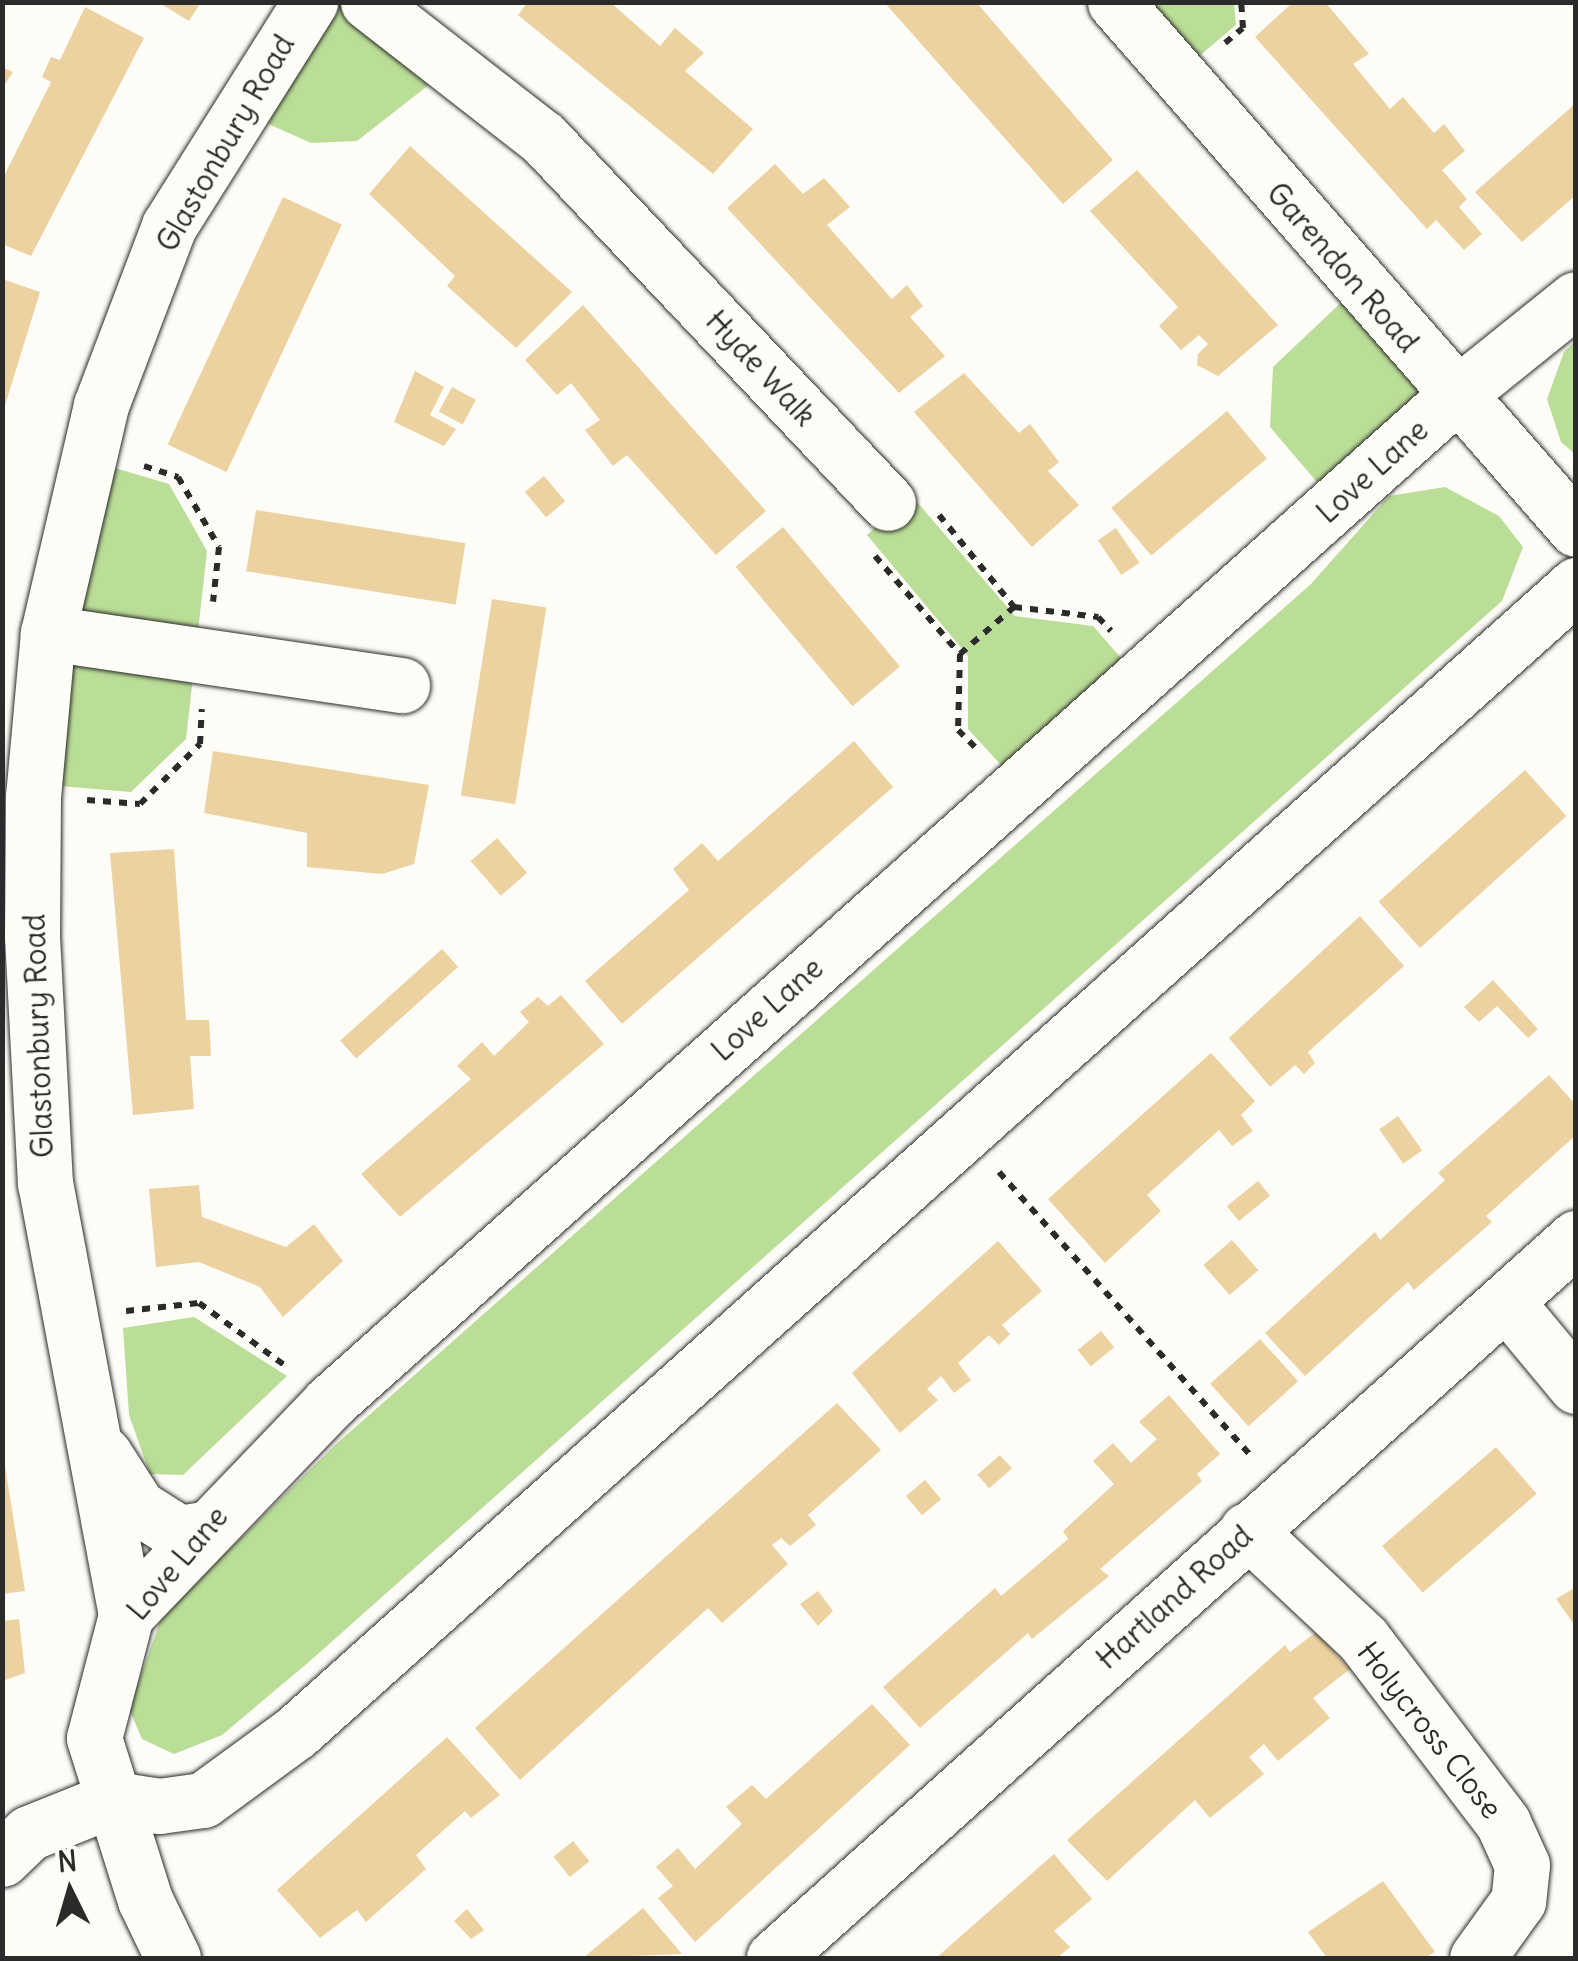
<!DOCTYPE html>
<style>
body{margin:0}
#map{position:relative;width:1578px;height:1961px;overflow:hidden;background:#fdfcf7;font-family:Delius,sans-serif}
div>[style]{position:absolute}
.green>*{inset:0;background:#badd97}
.building>*{inset:0;background:#edd2a1;transform-origin:0 0}
.path>*{height:6px;margin-top:-3px;transform-origin:0;background:repeating-linear-gradient(90deg,#2b2b2b 0 8px,transparent 0 16px)}
.roads{filter:drop-shadow(0 0 2px #2b2b2b) drop-shadow(0 0 2px #2b2b2b)}
.minor>*{height:55px;margin:-27.5px;padding:0 27.5px;transform-origin:27.5px;border-radius:27.5px;background:#fdfcf7}
span{translate:-50% -50%;white-space:nowrap;text-align:center;line-height:1.15;-webkit-text-stroke:8px #fdfcf7;paint-order:stroke}
.street-label{font-size:30px;color:#2b2b2b}
.frame{position:absolute;inset:0;border:5px solid #2b2b2b;pointer-events:none}
.north{position:absolute;left:20px;top:1841px;width:100px;height:100px;-webkit-text-stroke:8px #fdfcf7;paint-order:stroke;rotate:355deg;font-size:28px;font-weight:700;line-height:40px;text-align:center;color:#2b2b2b}
.north::after{content:'';display:block;margin:auto;width:35px;height:45px;background:#2b2b2b;clip-path:polygon(50% 0,100% 100%,50% 72%,0 100%)}
</style>
<div id="map">
<div class="green">
<i style="clip-path:polygon(323px 3px,352px 3px,444px 73px,357px 141px,311px 143px,253px 117px)"></i>
<i style="clip-path:polygon(1124px 3px,1234px 3px,1236px 25px,1184px 69px)"></i>
<i style="clip-path:polygon(1349px 295px,1453px 406px,1339px 508px,1270px 427px,1273px 367px)"></i>
<i style="clip-path:polygon(1575px 341px,1575px 454px,1561px 442px,1547px 399px,1564px 352px)"></i>
<i style="clip-path:polygon(98px 463px,169px 484px,207px 551px,186px 739px,131px 792px,47px 785px)"></i>
<i style="clip-path:polygon(1445px 487px,1499px 516px,1523px 547px,1502px 601px,310px 1661px,222px 1735px,174px 1754px,142px 1739px,129px 1709px,162px 1616px,334px 1446px,1311px 584px,1389px 496px)"></i>
<i style="clip-path:polygon(911px 495px,1015px 616px,1093px 626px,1143px 683px,1023px 789px,968px 729px,968px 656px,867px 535px)"></i>
<i style="clip-path:polygon(194px 1317px,287px 1376px,183px 1475px,150px 1474px,129px 1415px,123px 1328px)"></i>
</div>
<div class="building">
<i style="clip-path:polygon(158px 2px,201px 2px,189px 21px)"></i>
<i style="clip-path:polygon(528px 2px,610px 2px,660px 46px,675px 28px,704px 53px,685px 71px,753px 129px,713px 174px,518px 15px)"></i>
<i style="clip-path:polygon(884px 2px,976px 2px,1113px 160px,1063px 204px)"></i>
<i style="clip-path:polygon(1293px 2px,1325px 2px,1369px 54px,1353px 64px,1390px 109px,1403px 97px,1434px 133px,1444px 124px,1465px 151px,1442px 170px,1467px 199px,1459px 207px,1482px 234px,1464px 250px,1436px 220px,1427px 229px,1255px 37px)"></i>
<i style="clip-path:polygon(85px 7px,144px 38px,31px 256px,2px 244px,2px 180px,51px 82px,42px 77px,51px 57px,60px 60px)"></i>
<i style="clip-path:polygon(2px 67px,13px 72px,2px 89px)"></i>
<i style="clip-path:polygon(1576px 103px,1576px 195px,1522px 242px,1475px 192px)"></i>
<i style="clip-path:polygon(410px 146px,572px 292px,516px 348px,447px 286px,455px 276px,369px 194px)"></i>
<i style="clip-path:polygon(775px 164px,803px 194px,824px 178px,850px 207px,827px 225px,892px 299px,907px 285px,923px 306px,910px 317px,945px 356px,899px 393px,727px 208px)"></i>
<i style="clip-path:polygon(1137px 170px,1278px 325px,1218px 376px,1197px 365px,1198px 354px,1208px 344px,1199px 335px,1181px 350px,1159px 326px,1178px 307px,1090px 211px)"></i>
<i style="left:283px;top:197px;width:65px;height:273px;rotate:25deg"></i>
<i style="clip-path:polygon(2px 279px,40px 292px,3px 412px,2px 412px)"></i>
<i style="clip-path:polygon(583px 305px,766px 511px,716px 555px,627px 455px,613px 466px,585px 430px,600px 420px,571px 383px,557px 395px,525px 360px)"></i>
<i style="clip-path:polygon(415px 371px,444px 387px,430px 415px,456px 429px,444px 446px,394px 422px)"></i>
<i style="clip-path:polygon(964px 373px,1019px 433px,1030px 424px,1059px 462px,1048px 471px,1079px 505px,1032px 547px,914px 412px)"></i>
<i style="left:452px;top:387px;width:27px;height:28px;rotate:28deg"></i>
<i style="left:1227px;top:411px;width:62px;height:151px;rotate:50deg"></i>
<i style="left:544px;top:476px;width:33px;height:25px;rotate:50deg"></i>
<i style="left:256px;top:510px;width:212px;height:62px;rotate:9deg"></i>
<i style="left:783px;top:527px;width:182px;height:62px;rotate:50deg"></i>
<i style="left:1116px;top:528px;width:42px;height:22px;rotate:56deg"></i>
<i style="left:492px;top:599px;width:55px;height:199px;rotate:9deg"></i>
<i style="clip-path:polygon(854px 741px,893px 787px,622px 1024px,585px 981px,689px 890px,673px 869px,702px 843px,718px 861px)"></i>
<i style="clip-path:polygon(213px 751px,429px 785px,414px 864px,382px 874px,307px 867px,307px 833px,204px 813px)"></i>
<i style="left:1525px;top:770px;width:62px;height:197px;rotate:48deg"></i>
<i style="left:497px;top:838px;width:46px;height:35px;rotate:49deg"></i>
<i style="clip-path:polygon(174px 849px,186px 1020px,209px 1020px,211px 1056px,190px 1056px,194px 1109px,133px 1115px,110px 853px)"></i>
<i style="clip-path:polygon(1360px 916px,1404px 966px,1308px 1052px,1315px 1063px,1304px 1074px,1295px 1065px,1270px 1087px,1229px 1038px)"></i>
<i style="left:442px;top:949px;width:24px;height:137px;rotate:48deg"></i>
<i style="clip-path:polygon(1493px 980px,1538px 1029px,1528px 1038px,1497px 1006px,1479px 1022px,1464px 1007px)"></i>
<i style="clip-path:polygon(561px 995px,604px 1044px,400px 1217px,361px 1174px,471px 1079px,457px 1066px,482px 1042px,494px 1056px,529px 1022px,520px 1012px,538px 997px,548px 1006px)"></i>
<i style="clip-path:polygon(1211px 1053px,1255px 1101px,1241px 1115px,1253px 1131px,1232px 1146px,1219px 1130px,1147px 1195px,1161px 1211px,1105px 1263px,1048px 1199px)"></i>
<i style="clip-path:polygon(1549px 1075px,1576px 1105px,1576px 1135px,1486px 1216px,1492px 1222px,1414px 1290px,1408px 1282px,1305px 1376px,1265px 1333px,1375px 1232px,1380px 1240px,1445px 1180px,1438px 1173px)"></i>
<i style="left:1398px;top:1116px;width:42px;height:23px;rotate:55deg"></i>
<i style="left:1258px;top:1181px;width:19px;height:40px;rotate:51deg"></i>
<i style="clip-path:polygon(199px 1185px,202px 1217px,286px 1247px,314px 1224px,343px 1261px,283px 1317px,260px 1287px,199px 1262px,156px 1267px,149px 1189px)"></i>
<i style="left:1232px;top:1240px;width:40px;height:38px;rotate:49deg"></i>
<i style="clip-path:polygon(998px 1241px,1042px 1291px,1002px 1325px,1010px 1334px,999px 1345px,989px 1335px,958px 1363px,971px 1380px,954px 1393px,941px 1376px,927px 1389px,938px 1400px,900px 1433px,852px 1373px)"></i>
<i style="left:1101px;top:1331px;width:21px;height:30px;rotate:51deg"></i>
<i style="left:1260px;top:1339px;width:57px;height:67px;rotate:48deg"></i>
<i style="clip-path:polygon(1169px 1395px,1220px 1454px,1197px 1474px,1202px 1481px,1100px 1569px,1109px 1576px,1032px 1639px,1028px 1633px,920px 1728px,883px 1687px,995px 1588px,1001px 1596px,1068px 1539px,1063px 1531px,1114px 1484px,1093px 1461px,1113px 1443px,1131px 1463px,1157px 1439px,1139px 1422px)"></i>
<i style="clip-path:polygon(837px 1403px,881px 1450px,808px 1515px,816px 1525px,790px 1546px,781px 1538px,772px 1545px,788px 1564px,722px 1623px,708px 1608px,520px 1780px,475px 1728px)"></i>
<i style="clip-path:polygon(2px 1447px,25px 1591px,2px 1594px)"></i>
<i style="left:1496px;top:1447px;width:62px;height:151px;rotate:49deg"></i>
<i style="left:1000px;top:1455px;width:18px;height:30px;rotate:49deg"></i>
<i style="left:925px;top:1480px;width:25px;height:25px;rotate:50deg"></i>
<i style="clip-path:polygon(1576px 1587px,1576px 1627px,1556px 1599px)"></i>
<i style="clip-path:polygon(818px 1591px,833px 1611px,818px 1626px,800px 1604px)"></i>
<i style="clip-path:polygon(19px 1619px,25px 1673px,2px 1681px,2px 1621px)"></i>
<i style="clip-path:polygon(1316px 1632px,1350px 1669px,1313px 1698px,1330px 1718px,1278px 1761px,1264px 1744px,1249px 1757px,1264px 1774px,1210px 1818px,1195px 1800px,1107px 1881px,1067px 1840px,1285px 1645px,1290px 1652px)"></i>
<i style="clip-path:polygon(872px 1704px,910px 1745px,695px 1942px,658px 1898px,673px 1886px,656px 1867px,678px 1848px,695px 1869px,742px 1824px,726px 1807px,752px 1785px,766px 1799px)"></i>
<i style="clip-path:polygon(447px 1737px,500px 1795px,471px 1818px,465px 1811px,416px 1855px,426px 1869px,366px 1922px,357px 1910px,320px 1938px,277px 1890px)"></i>
<i style="left:573px;top:1841px;width:26px;height:25px;rotate:51deg"></i>
<i style="clip-path:polygon(1054px 1854px,1092px 1899px,1054px 1931px,1070px 1947px,1057px 1958px,936px 1958px)"></i>
<i style="clip-path:polygon(1383px 1881px,1435px 1952px,1425px 1958px,1327px 1958px,1308px 1932px)"></i>
<i style="clip-path:polygon(643px 1908px,682px 1954px,583px 1958px)"></i>
<i style="clip-path:polygon(467px 1909px,484px 1930px,471px 1939px,454px 1921px)"></i>
</div>
<div class="path">
<i style="left:1225px;top:43px;width:23px;rotate:-40deg"></i>
<i style="left:1243px;top:28px;width:26px;rotate:-94deg"></i>
<i style="left:144px;top:466px;width:36px;rotate:18deg"></i>
<i style="left:178px;top:477px;width:81px;rotate:59.6deg"></i>
<i style="left:219px;top:547px;width:55px;rotate:96.2deg"></i>
<i style="left:939px;top:515px;width:119px;rotate:50.8deg"></i>
<i style="left:1014px;top:607px;width:85px;rotate:6.8deg"></i>
<i style="left:1098px;top:617px;width:19px;rotate:47deg"></i>
<i style="left:875px;top:556px;width:130px;rotate:49.1deg"></i>
<i style="left:960px;top:654px;width:76px;rotate:91.5deg"></i>
<i style="left:958px;top:730px;width:27px;rotate:45deg"></i>
<i style="left:960px;top:654px;width:72px;rotate:-41deg"></i>
<i style="left:87px;top:800px;width:53px;rotate:4.3deg"></i>
<i style="left:140px;top:804px;width:85px;rotate:-45deg"></i>
<i style="left:200px;top:744px;width:35px;rotate:-87deg"></i>
<i style="left:999px;top:1172px;width:383px;rotate:48.4deg"></i>
<i style="left:126px;top:1311px;width:73px;rotate:-6.3deg"></i>
<i style="left:199px;top:1303px;width:109px;rotate:36deg"></i>
</div>
<div class="roads">
<div class="minor">
<i style="left:368px;top:2px;width:222px;rotate:37.9deg"></i>
<i style="left:543px;top:138px;width:502px;rotate:46.61deg"></i>
<i style="left:1115px;top:2px;width:700px;rotate:48.82deg"></i>
<i style="left:48px;top:633px;width:358px;rotate:8.4deg"></i>
<i style="left:1507px;top:1303px;width:108px;rotate:50.3deg"></i>
<i style="left:104px;top:1454px;width:63px;rotate:57.3deg"></i>
<i style="left:138px;top:1507px;width:49px;rotate:32.4deg"></i>
<i style="left:179px;top:1533px;width:24px;rotate:-9deg"></i>
<i style="left:1247px;top:1530px;width:159px;rotate:43.2deg"></i>
<i style="left:1363px;top:1639px;width:231px;rotate:52.7deg"></i>
<i style="left:1503px;top:1823px;width:46px;rotate:65.7deg"></i>
<i style="left:1522px;top:1865px;width:36px;rotate:96deg"></i>
<i style="left:1518px;top:1901px;width:70px;rotate:125.7deg"></i>
<i style="left:126px;top:1615px;width:439px;rotate:-100.6deg"></i>
<i style="left:45px;top:1184px;width:247px;rotate:-93deg"></i>
<i style="left:32px;top:937px;width:140px;rotate:-89.6deg"></i>
<i style="left:33px;top:797px;width:165px;rotate:-84.8deg"></i>
<i style="left:48px;top:633px;width:234px;rotate:-76.9deg"></i>
<i style="left:101px;top:405px;width:191px;rotate:-69.2deg"></i>
<i style="left:169px;top:226px;width:265px;rotate:-57.8deg"></i>
<i style="left:114px;top:1799px;width:46px;rotate:8.8deg"></i>
<i style="left:159px;top:1806px;width:44px;rotate:-7.8deg"></i>
<i style="left:203px;top:1800px;width:115px;rotate:-36.2deg"></i>
<i style="left:296px;top:1732px;width:1719px;rotate:-41.86deg"></i>
<i style="left:2px;top:1859px;width:37px;rotate:-44deg"></i>
<i style="left:29px;top:1833px;width:92px;rotate:-21.8deg"></i>
<i style="left:173px;top:1958px;width:64px;rotate:-115.8deg"></i>
<i style="left:145px;top:1900px;width:170px;rotate:-107.5deg"></i>
<i style="left:94px;top:1738px;width:127px;rotate:-75.4deg"></i>
<i style="left:126px;top:1615px;width:294px;rotate:-46.2deg"></i>
<i style="left:329px;top:1403px;width:1509px;rotate:-41.8deg"></i>
<i style="left:1454px;top:397px;width:156px;rotate:-38.8deg"></i>
<i style="left:774px;top:1958px;width:1078px;rotate:-41.92deg"></i>
</div>
</div>
<div class="street-label">
<span style="left:225px;top:143px;rotate:-60deg">Glastonbury Road</span>
<span style="left:1343px;top:267px;rotate:49deg">Garendon Road</span>
<span style="left:761px;top:368px;rotate:47deg">Hyde Walk</span>
<span style="left:1372px;top:471px;rotate:-42deg">Love Lane</span>
<span style="left:767px;top:1009px;rotate:-42deg">Love Lane</span>
<span style="left:38px;top:1036px;rotate:-92deg">Glastonbury Road</span>
<span style="left:177px;top:1563px;rotate:-50deg">Love Lane</span>
<span style="left:1174px;top:1597px;rotate:-42deg">Hartland Road</span>
<span style="left:1430px;top:1730px;rotate:52deg">Holycross Close</span>
</div>
<div class="frame"></div>
<div class="north">N</div>
</div>
